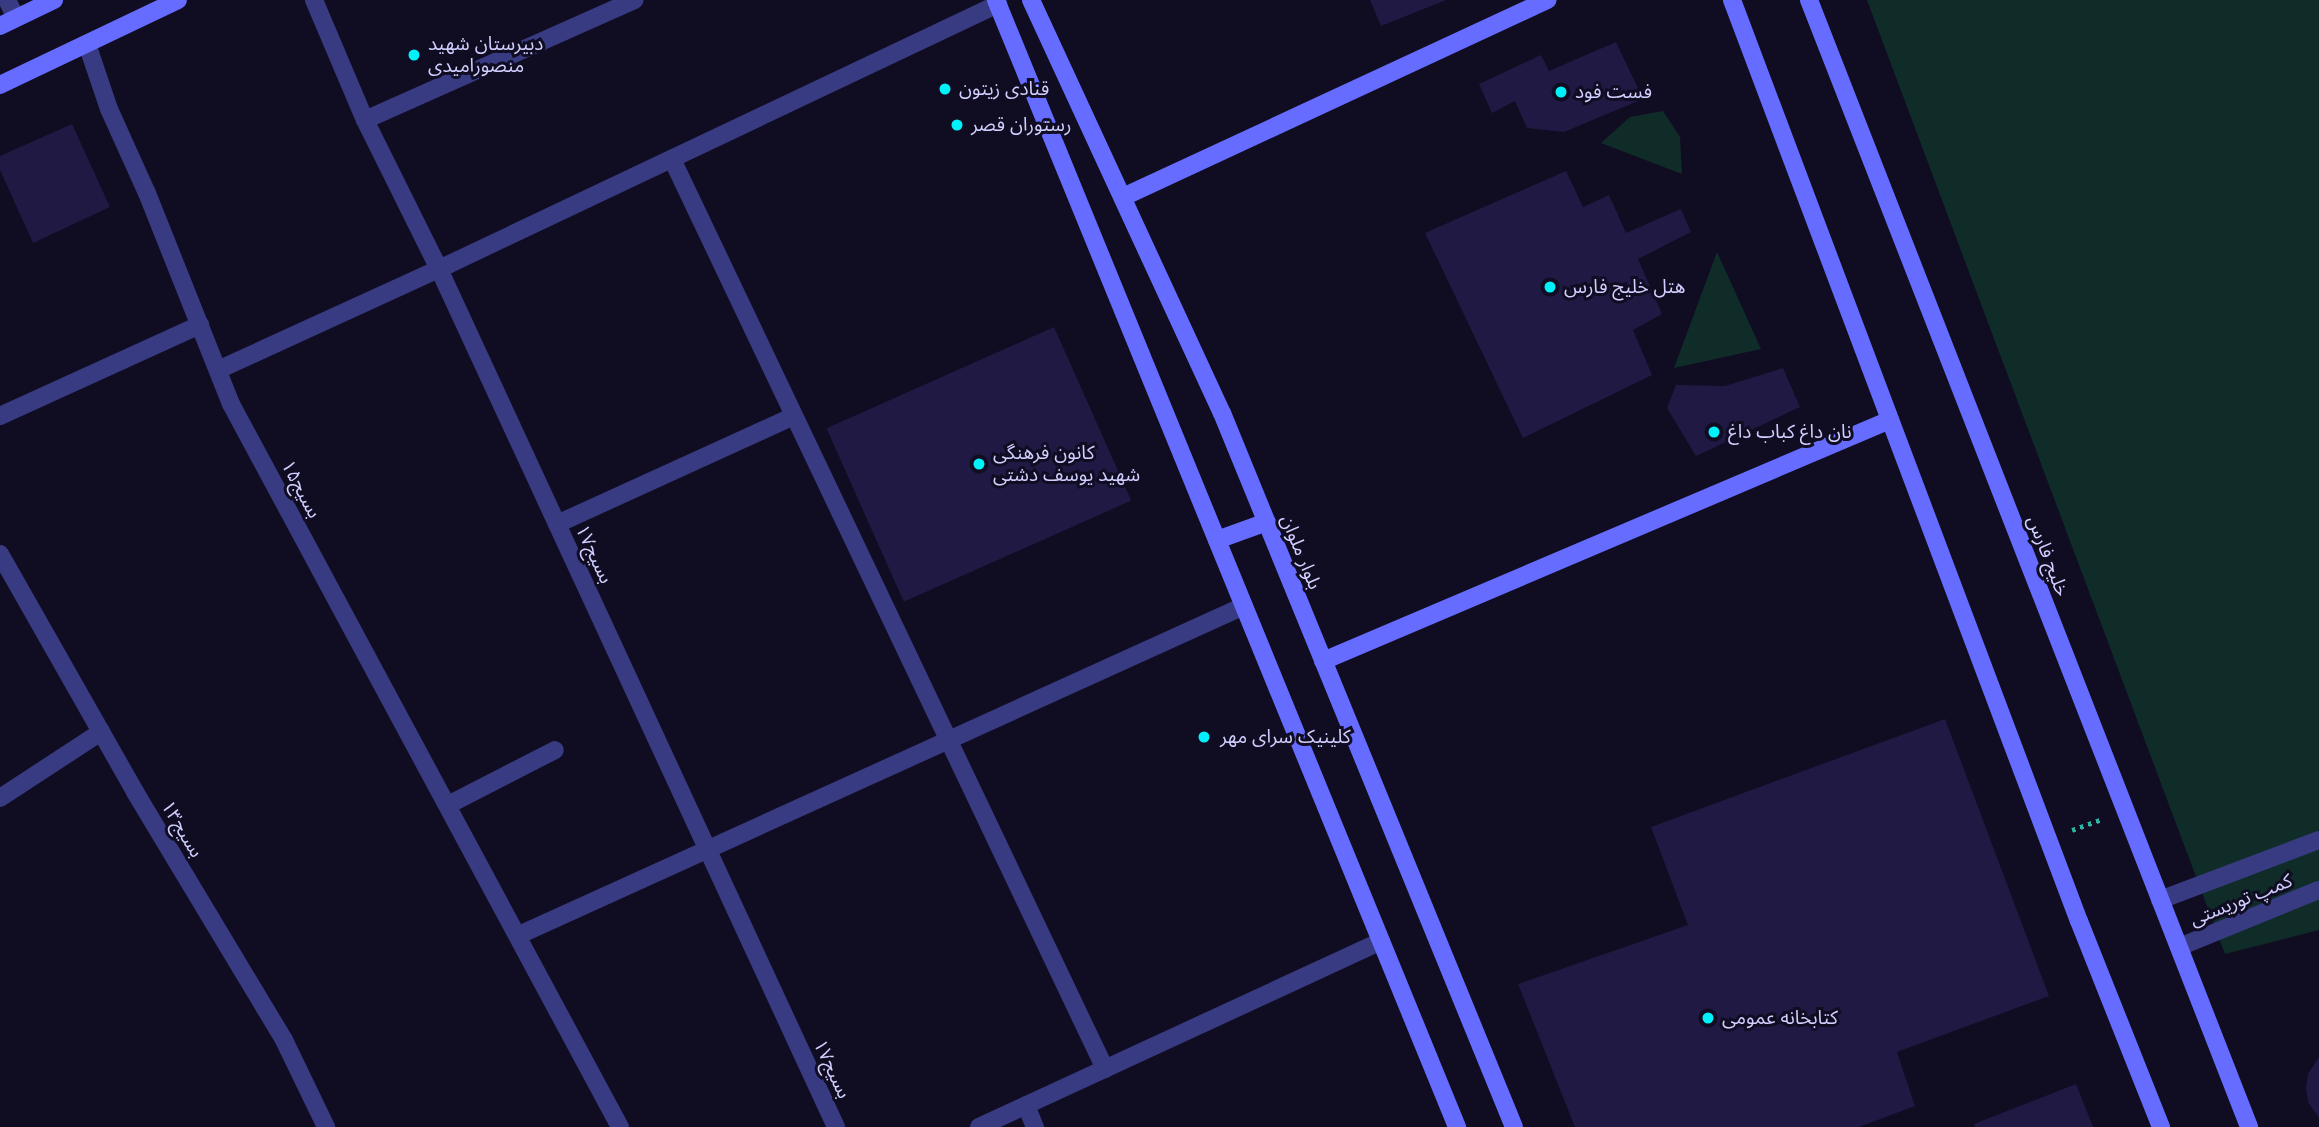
<!DOCTYPE html>
<meta charset="utf-8">
<style>
body{margin:0}
#map{position:relative;width:2319px;height:1127px;overflow:hidden;background:#100d22;font-family:"Open Sans","Noto Sans Arabic",sans-serif}
div>[style]{position:absolute}
.green>*{inset:0;background:#102c29}
.building>*{inset:0;background:#1f1943;transform-origin:0 0}
.path>*{height:4.5px;margin-top:-2.25px;transform-origin:0;background:repeating-linear-gradient(90deg,#2db4a4 0 3.5px,transparent 0 8.5px)}
.lane>*{height:18px;margin:-9px;padding:0 9px;transform-origin:9px;border-radius:9px;background:#383a82}
.street>*{height:18px;margin:-9px;padding:0 9px;transform-origin:9px;border-radius:9px;background:#383a82}
.secondary>*{height:18px;margin:-9px;padding:0 9px;transform-origin:9px;border-radius:9px;background:#666cff}
.dots>*{width:19px;height:19px;translate:-50% -50%;box-sizing:border-box;border:4px solid #100d22;border-radius:50%}
span{translate:-50% -50%;white-space:nowrap;text-align:center;line-height:1.15;-webkit-text-stroke:6px #100d22;paint-order:stroke}
.poi-label{font-size:19px;color:#d1cfff}
.left{translate:0 -50%;text-align:left}
.street-label{font-size:19px;color:#d1cfff}
</style>
<div id="map">
<div class="green">
<i style="clip-path:polygon(1867px 0,2319px 0,2319px 930px,2225px 954px)"></i>
<i style="clip-path:polygon(1663px 111px,1680px 137px,1682px 174px,1601px 143px,1630px 117px)"></i>
<i style="clip-path:polygon(1717px 252px,1761px 349px,1674px 368px)"></i>
</div>
<div class="building">
<i style="clip-path:polygon(1370px 0,1446px 0,1381px 26px)"></i>
<i style="clip-path:polygon(1616px 42px,1643px 99px,1564px 132px,1527px 128px,1515px 101px,1492px 113px,1479px 84px,1541px 55px,1549px 71px)"></i>
<i style="clip-path:polygon(72px 124px,110px 207px,33px 243px,0 170px,0 156px)"></i>
<i style="clip-path:polygon(1566px 171px,1583px 207px,1609px 195px,1626px 233px,1681px 209px,1691px 232px,1638px 259px,1662px 314px,1633px 330px,1652px 375px,1523px 438px,1425px 233px)"></i>
<i style="left:1054px;top:327px;width:190px;height:249px;rotate:66deg"></i>
<i style="clip-path:polygon(1783px 368px,1800px 407px,1696px 456px,1667px 408px,1676px 385px,1725px 386px)"></i>
<i style="clip-path:polygon(1945px 719px,2049px 996px,1897px 1052px,1915px 1106px,1859px 1127px,1575px 1127px,1518px 984px,1688px 925px,1651px 827px)"></i>
<i style="clip-path:polygon(2319px 1057px,2319px 1118px,2308px 1102px,2306px 1088px,2308px 1074px)"></i>
<i style="clip-path:polygon(2076px 1084px,2093px 1127px,1975px 1127px,1974px 1124px)"></i>
</div>
<div class="path">
<i style="left:2072px;top:830px;width:30px;rotate:-20deg"></i>
</div>
<div class="lane">
<i style="left:2160px;top:900px;width:170px;rotate:-20.7deg"></i>
<i style="left:2179px;top:947px;width:151px;rotate:-22.2deg"></i>
</div>
<div class="street">
<i style="left:7px;top:0;width:20px;rotate:63deg"></i>
<i style="left:314px;top:0;width:130px;rotate:67deg"></i>
<i style="left:365px;top:120px;width:166px;rotate:63.6deg"></i>
<i style="left:439px;top:269px;width:945px;rotate:65.17deg"></i>
<i style="left:87px;top:44px;width:69px;rotate:71.3deg"></i>
<i style="left:109px;top:109px;width:92px;rotate:65.7deg"></i>
<i style="left:147px;top:193px;width:227px;rotate:68.3deg"></i>
<i style="left:231px;top:404px;width:821px;rotate:61.72deg"></i>
<i style="left:365px;top:120px;width:295px;rotate:-24deg"></i>
<i style="left:672px;top:159px;width:1008px;rotate:64.55deg"></i>
<i style="left:218px;top:370px;width:243px;rotate:-24.6deg"></i>
<i style="left:439px;top:269px;width:619px;rotate:-25.36deg"></i>
<i style="left:0;top:416px;width:220px;rotate:-24.5deg"></i>
<i style="left:557px;top:524px;width:260px;rotate:-24.5deg"></i>
<i style="left:0;top:554px;width:274px;rotate:60.4deg"></i>
<i style="left:135px;top:792px;width:289px;rotate:59deg"></i>
<i style="left:284px;top:1040px;width:97px;rotate:64.2deg"></i>
<i style="left:0;top:798px;width:121px;rotate:-33.2deg"></i>
<i style="left:448px;top:805px;width:120px;rotate:-27.2deg"></i>
<i style="left:519px;top:935px;width:796px;rotate:-24.41deg"></i>
<i style="left:1026px;top:1105px;width:24px;rotate:68deg"></i>
<i style="left:979px;top:1127px;width:443px;rotate:-24.8deg"></i>
</div>
<div class="secondary">
<i style="left:996px;top:0;width:1218px;rotate:67.75deg"></i>
<i style="left:1031px;top:0;width:455px;rotate:65.2deg"></i>
<i style="left:1222px;top:413px;width:771px;rotate:67.76deg"></i>
<i style="left:1732px;top:0;width:984px;rotate:69.36deg"></i>
<i style="left:2079px;top:921px;width:222px;rotate:68.3deg"></i>
<i style="left:1809px;top:0;width:1210px;rotate:68.67deg"></i>
<i style="left:0;top:26px;width:60px;rotate:-25.7deg"></i>
<i style="left:0;top:85px;width:197px;rotate:-25.5deg"></i>
<i style="left:1123px;top:197px;width:468px;rotate:-24.9deg"></i>
<i style="left:1217px;top:540px;width:53px;rotate:-19.8deg"></i>
<i style="left:1323px;top:661px;width:616px;rotate:-23.03deg"></i>
</div>
<div class="dots">
<i style="left:414px;top:55px;background:#00f1fa"></i>
<i style="left:945px;top:89px;background:#00f1fa"></i>
<i style="left:1561px;top:92px;background:#00f1fa"></i>
<i style="left:957px;top:125px;background:#00f1fa"></i>
<i style="left:1550px;top:287px;background:#00f1fa"></i>
<i style="left:1714px;top:432px;background:#00f1fa"></i>
<i style="left:979px;top:464px;background:#00f1fa"></i>
<i style="left:1204px;top:737px;background:#00f1fa"></i>
<i style="left:1708px;top:1018px;background:#00f1fa"></i>
</div>
<div class="poi-label">
<span class="left" style="left:428px;top:55px">دبیرستان شهید<br>منصورامیدی</span>
<span class="left" style="left:959px;top:89px">قنادى زیتون</span>
<span class="left" style="left:1575px;top:92px">فست فود</span>
<span class="left" style="left:971px;top:125px">رستوران قصر</span>
<span class="left" style="left:1564px;top:287px">هتل خلیج فارس</span>
<span class="left" style="left:1728px;top:432px">نان داغ کباب داغ</span>
<span class="left" style="left:993px;top:464px">کانون فرهنگی<br>شهید یوسف دشتی</span>
<span class="left" style="left:1220px;top:737px">کلینیک سرای مهر</span>
<span class="left" style="left:1722px;top:1018px">کتابخانه عمومی</span>
</div>
<div class="street-label">
<span style="left:301px;top:489px;rotate:62deg">بسیج۱۵</span>
<span style="left:1301px;top:552px;rotate:68deg">بلوار ملوان</span>
<span style="left:594px;top:554px;rotate:65deg">بسیج۱۷</span>
<span style="left:2048px;top:556px;rotate:69deg">خلیج فارس</span>
<span style="left:182px;top:829px;rotate:59deg">بسیج۱۳</span>
<span style="left:2241px;top:900px;rotate:-22deg">کمپ توریستی</span>
<span style="left:832px;top:1069px;rotate:65deg">بسیج۱۷</span>
</div>
</div>
